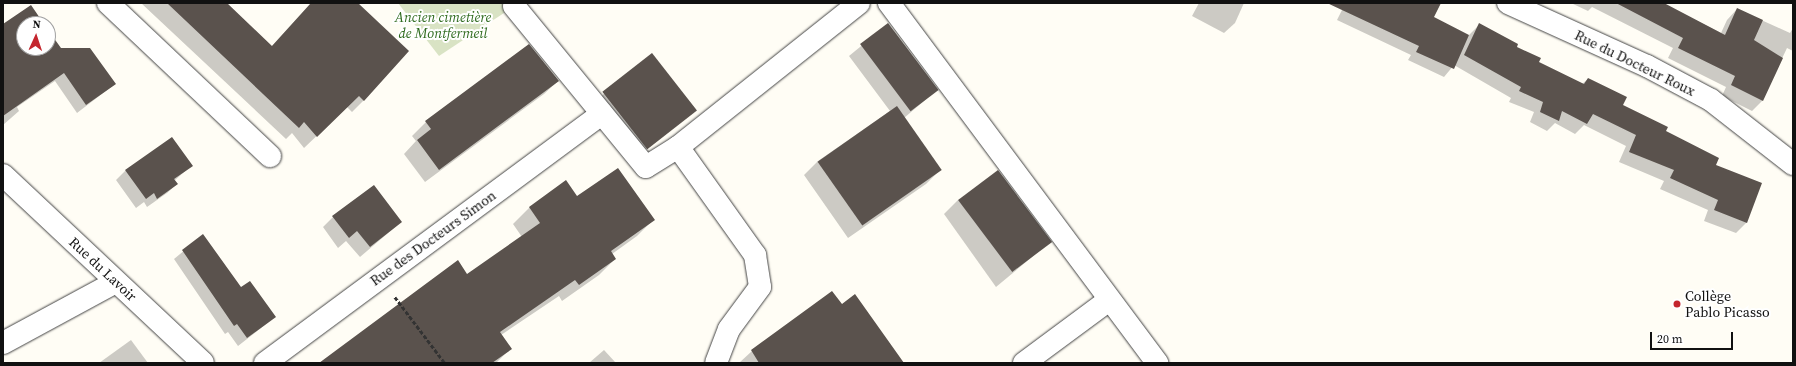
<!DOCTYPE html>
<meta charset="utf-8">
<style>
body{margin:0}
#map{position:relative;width:1796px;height:366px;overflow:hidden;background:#fffdf5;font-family:"Source Serif 4",serif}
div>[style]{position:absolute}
.cemetery>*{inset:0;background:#d9e3c4}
.shadow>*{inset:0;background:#0003;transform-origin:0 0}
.building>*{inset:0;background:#5a524d;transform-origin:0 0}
.path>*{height:2.5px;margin-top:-1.25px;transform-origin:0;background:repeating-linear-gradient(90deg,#333 0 4px,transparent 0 6px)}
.roads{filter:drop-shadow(0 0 1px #444) drop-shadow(0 0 1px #444)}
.minor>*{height:22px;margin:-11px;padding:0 11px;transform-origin:11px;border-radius:11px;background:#fff}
.dots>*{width:11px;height:11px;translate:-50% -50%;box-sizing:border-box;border:2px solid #fff;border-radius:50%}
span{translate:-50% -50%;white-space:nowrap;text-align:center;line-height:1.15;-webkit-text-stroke:4px #fff;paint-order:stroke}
.park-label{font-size:14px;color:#2f6b1f;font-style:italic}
.street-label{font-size:14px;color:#111}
.poi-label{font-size:14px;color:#111}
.left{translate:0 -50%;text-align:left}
.frame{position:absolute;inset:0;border:4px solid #111;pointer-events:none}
.north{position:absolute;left:16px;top:16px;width:40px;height:40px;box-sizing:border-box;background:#fff;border:1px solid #a0a0a0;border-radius:50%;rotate:3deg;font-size:11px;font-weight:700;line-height:16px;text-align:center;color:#111}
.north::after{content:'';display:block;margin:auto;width:14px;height:18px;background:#c4262e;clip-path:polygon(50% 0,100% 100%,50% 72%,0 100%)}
.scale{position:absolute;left:1650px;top:332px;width:83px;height:18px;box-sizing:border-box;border:2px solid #111;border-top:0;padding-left:5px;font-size:12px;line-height:14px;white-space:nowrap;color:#111;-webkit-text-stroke:3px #fff;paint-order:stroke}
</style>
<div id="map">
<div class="cemetery">
<i style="clip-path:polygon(398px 3px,519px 3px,439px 56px)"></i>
</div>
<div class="shadow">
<i style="clip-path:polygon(141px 3px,225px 3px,271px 47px,311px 3px,357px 3px,364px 100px,352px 112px,347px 107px,304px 148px,292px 133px,286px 139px)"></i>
<i style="clip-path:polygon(1199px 3px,1244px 3px,1235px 23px,1224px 33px,1192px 16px)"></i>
<i style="clip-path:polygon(1343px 3px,1419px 3px,1432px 17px,1468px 36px,1480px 24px,1537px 63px,1582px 84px,1588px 79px,1622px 106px,1714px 166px,1761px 183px,1746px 223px,1736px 233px,1704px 221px,1708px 210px,1660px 189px,1664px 181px,1619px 162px,1626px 146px,1584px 125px,1575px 134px,1555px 123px,1547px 131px,1530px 122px,1534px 112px,1509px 102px,1511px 98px,1454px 65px,1444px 77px,1408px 60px,1411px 55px,1337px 20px,1345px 4px)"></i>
<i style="clip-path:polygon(1571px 3px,1662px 3px,1721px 33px,1727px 20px,1737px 9px,1790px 33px,1793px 28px,1793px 51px,1787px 48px,1762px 101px,1752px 111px,1722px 96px,1726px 87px,1668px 58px,1673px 48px,1592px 7px,1588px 11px)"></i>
<i style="clip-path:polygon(31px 6px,43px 24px,24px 24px,24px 48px,48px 48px,48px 31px,73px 66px,115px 84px,77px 113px,55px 81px,17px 107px,19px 111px,3px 125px,3px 25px)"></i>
<i style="clip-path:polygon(888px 24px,937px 90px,904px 118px,940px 170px,926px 184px,848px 238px,804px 175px,818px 161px,890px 111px,849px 56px)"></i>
<i style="left:652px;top:55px;width:70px;height:77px;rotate:51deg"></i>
<i style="clip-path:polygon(558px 81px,544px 94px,425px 182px,404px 154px,416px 141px,412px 136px,426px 122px)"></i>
<i style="clip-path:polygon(191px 166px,174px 181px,177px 184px,167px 193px,147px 207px,144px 202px,136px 208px,116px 180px,125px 171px)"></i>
<i style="clip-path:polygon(577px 198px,653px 220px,637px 236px,612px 254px,615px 259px,599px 275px,562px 301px,559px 296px,501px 335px,510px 349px,496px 363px,321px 363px,458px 262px,467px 276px,522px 237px,513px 224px,530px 207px)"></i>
<i style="clip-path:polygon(958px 200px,1050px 242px,996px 287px,944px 214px)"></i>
<i style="clip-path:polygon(333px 217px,401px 222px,360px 257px,346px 241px,338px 248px,323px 227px)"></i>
<i style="clip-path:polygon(203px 235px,241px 288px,275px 317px,238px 346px,228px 332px,225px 334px,174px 259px)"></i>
<i style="clip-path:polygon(842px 305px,904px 363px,739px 363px,752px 351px)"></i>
<i style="clip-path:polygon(131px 340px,148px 363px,99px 363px)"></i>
<i style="clip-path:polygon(604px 350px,616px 363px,589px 363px)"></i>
</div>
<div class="building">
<i style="clip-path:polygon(167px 3px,227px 3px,272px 46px,311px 3px,358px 3px,409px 51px,364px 101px,359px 96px,317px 137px,304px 122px,299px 128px)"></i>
<i style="clip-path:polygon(1327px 3px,1441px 3px,1434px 17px,1469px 35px,1454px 69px,1416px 52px,1419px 46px)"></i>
<i style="clip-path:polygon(1616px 3px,1664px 3px,1725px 35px,1737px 8px,1763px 20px,1754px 40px,1783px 58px,1763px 101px,1731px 85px,1735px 76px,1678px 48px,1683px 38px)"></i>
<i style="clip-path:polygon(31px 5px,44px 24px,24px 24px,24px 48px,48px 48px,48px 30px,61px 48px,90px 48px,116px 84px,86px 105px,64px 73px,3px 116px,3px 24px)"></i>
<i style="left:888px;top:23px;width:84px;height:35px;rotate:53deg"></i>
<i style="clip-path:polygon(1479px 23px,1518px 44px,1517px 47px,1541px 58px,1539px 62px,1584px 84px,1588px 78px,1627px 97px,1623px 105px,1668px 127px,1666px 131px,1719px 158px,1716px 165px,1762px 183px,1747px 223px,1714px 210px,1718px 200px,1670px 178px,1674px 170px,1629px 152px,1636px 135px,1593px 114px,1587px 124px,1562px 111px,1559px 121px,1540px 112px,1543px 102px,1519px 91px,1521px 87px,1464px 55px)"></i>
<i style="clip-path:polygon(529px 44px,559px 81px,439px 170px,417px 140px,431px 129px,425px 121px)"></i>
<i style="left:652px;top:53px;width:73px;height:63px;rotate:52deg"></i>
<i style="left:897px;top:106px;width:78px;height:97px;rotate:55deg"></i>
<i style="clip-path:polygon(172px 137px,193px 166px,174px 179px,178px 184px,157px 199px,154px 193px,146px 199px,125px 170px)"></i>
<i style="clip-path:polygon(618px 168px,655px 220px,611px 251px,616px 259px,579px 285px,575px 280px,500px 332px,512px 349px,492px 363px,319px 363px,458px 260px,467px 274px,540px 223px,529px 207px,566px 180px,577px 196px)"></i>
<i style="left:998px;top:170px;width:90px;height:50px;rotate:53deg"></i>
<i style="clip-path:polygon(374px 185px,402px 222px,370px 247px,357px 231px,349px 238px,332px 216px)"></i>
<i style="clip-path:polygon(203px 234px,241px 287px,250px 281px,276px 317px,247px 338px,237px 324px,234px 326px,182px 250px)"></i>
<i style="clip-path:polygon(832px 291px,842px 304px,855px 294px,904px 363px,759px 363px,751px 350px)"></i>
</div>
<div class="path">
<i style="left:395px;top:297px;width:83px;rotate:52.9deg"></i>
</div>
<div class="roads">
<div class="minor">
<i style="left:108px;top:3px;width:223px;rotate:43.4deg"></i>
<i style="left:889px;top:3px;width:449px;rotate:53.3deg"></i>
<i style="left:1508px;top:3px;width:153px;rotate:24.4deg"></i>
<i style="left:1647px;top:66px;width:72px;rotate:28deg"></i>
<i style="left:1711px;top:100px;width:104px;rotate:38deg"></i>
<i style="left:514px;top:6px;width:208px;rotate:50.7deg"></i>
<i style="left:646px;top:167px;width:38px;rotate:-32deg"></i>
<i style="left:678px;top:147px;width:133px;rotate:54.5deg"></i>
<i style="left:755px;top:255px;width:32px;rotate:81deg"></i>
<i style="left:760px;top:287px;width:52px;rotate:126.4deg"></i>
<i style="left:729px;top:329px;width:36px;rotate:111deg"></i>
<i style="left:678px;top:147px;width:231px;rotate:-38.5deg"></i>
<i style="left:3px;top:175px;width:274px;rotate:43.2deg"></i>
<i style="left:3px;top:343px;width:128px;rotate:-28.4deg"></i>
<i style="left:265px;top:363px;width:419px;rotate:-36.5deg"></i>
<i style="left:1024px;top:363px;width:106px;rotate:-36.5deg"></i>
</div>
</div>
<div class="dots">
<i style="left:1677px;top:304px;background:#c4262e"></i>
</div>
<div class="park-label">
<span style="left:443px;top:25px">Ancien cimetière<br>de Montfermeil</span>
</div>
<div class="street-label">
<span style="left:1635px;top:63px;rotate:26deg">Rue du Docteur Roux</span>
<span style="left:433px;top:238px;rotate:-36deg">Rue des Docteurs Simon</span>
<span style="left:103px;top:269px;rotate:43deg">Rue du Lavoir</span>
</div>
<div class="poi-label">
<span class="left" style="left:1685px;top:304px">Collège<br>Pablo Picasso</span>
</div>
<div class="frame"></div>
<div class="north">N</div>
<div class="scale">20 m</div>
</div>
